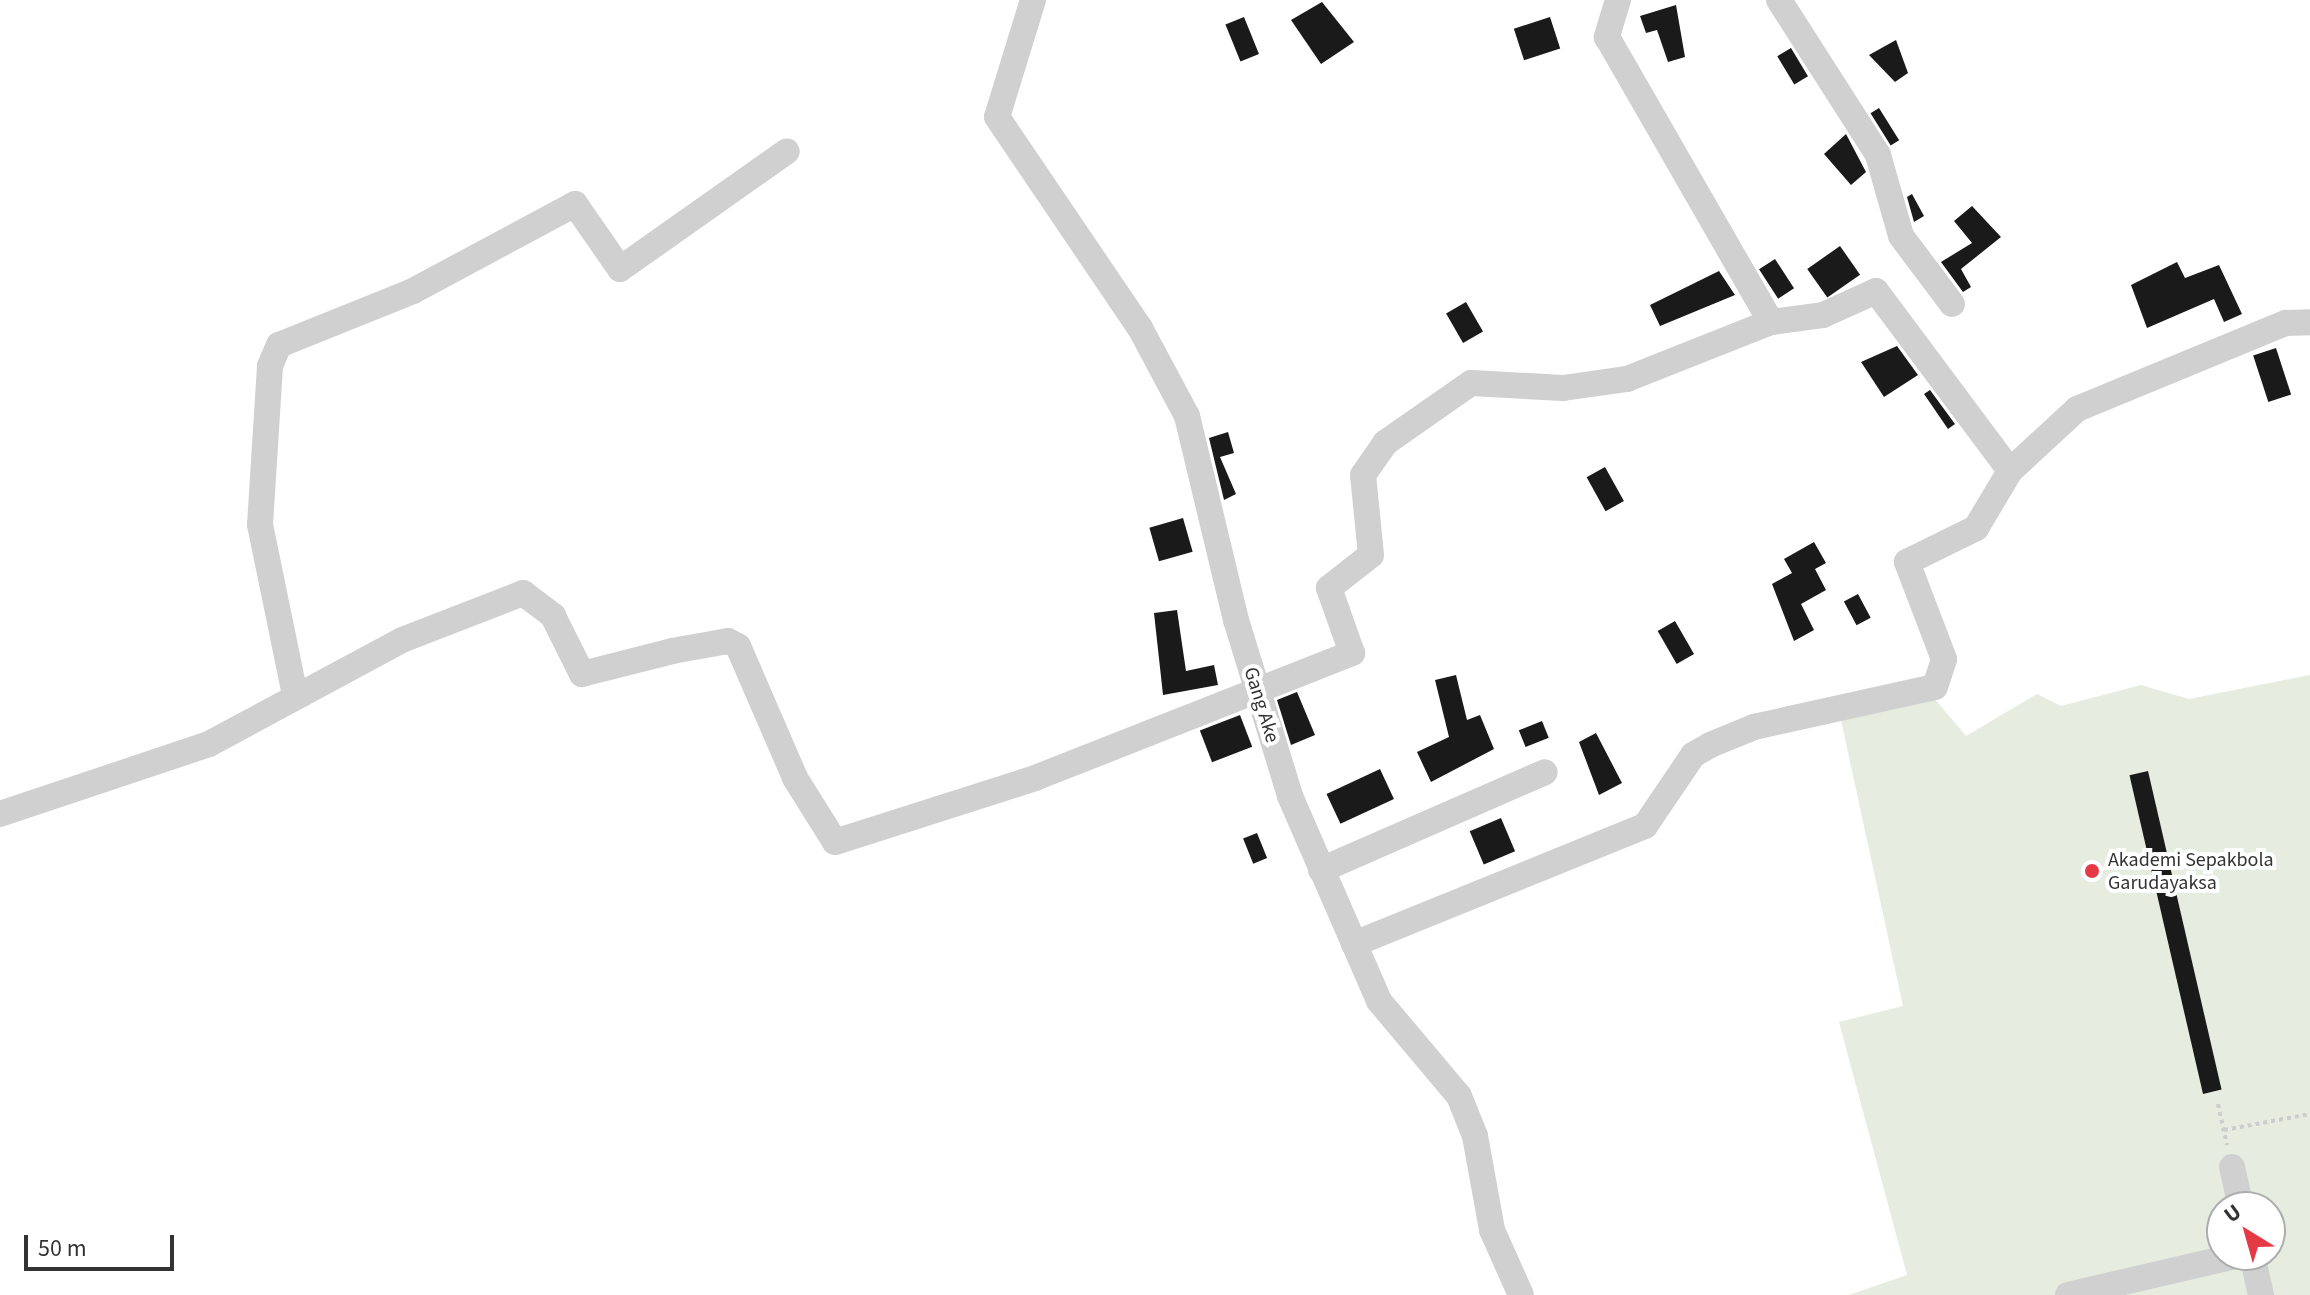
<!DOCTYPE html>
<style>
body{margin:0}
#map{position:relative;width:2310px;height:1295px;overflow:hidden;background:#fff;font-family:"Source Sans 3",sans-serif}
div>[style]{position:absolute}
.green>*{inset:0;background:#e6ecdf}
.building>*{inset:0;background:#1a1a1a;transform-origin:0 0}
.path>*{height:4px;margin-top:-2px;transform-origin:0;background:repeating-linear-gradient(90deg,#cdcdcd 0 4px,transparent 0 8px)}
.minor>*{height:26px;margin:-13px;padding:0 13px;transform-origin:13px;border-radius:13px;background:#d0d0d0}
.dots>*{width:22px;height:22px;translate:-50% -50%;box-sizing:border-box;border:4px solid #fff;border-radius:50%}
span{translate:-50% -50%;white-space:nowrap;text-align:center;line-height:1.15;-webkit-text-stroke:8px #fff;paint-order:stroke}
.street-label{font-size:20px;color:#333}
.poi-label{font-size:20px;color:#333}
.left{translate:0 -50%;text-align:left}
.north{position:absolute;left:2206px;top:1191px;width:80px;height:80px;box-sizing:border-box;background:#fff;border:2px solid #adadad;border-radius:50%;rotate:323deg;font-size:22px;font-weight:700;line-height:32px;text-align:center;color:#333}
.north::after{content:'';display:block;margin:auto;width:28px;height:36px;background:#e63946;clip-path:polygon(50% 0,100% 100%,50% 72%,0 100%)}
.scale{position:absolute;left:24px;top:1235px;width:150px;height:36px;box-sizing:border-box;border:4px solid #333;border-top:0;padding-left:10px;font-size:24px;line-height:28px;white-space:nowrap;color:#333;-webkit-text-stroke:6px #fff;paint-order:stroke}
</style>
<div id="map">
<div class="green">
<i style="clip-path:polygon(evenodd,2310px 675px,2310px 1295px,1849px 1295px,1907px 1275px,1839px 1022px,1903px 1006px,1841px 720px,1934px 698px,1966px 736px,2037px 694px,2061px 706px,2141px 685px,2189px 699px,2310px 675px,2222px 1207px,2270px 1207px,2270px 1255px,2222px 1255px,2222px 1207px)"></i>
</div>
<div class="building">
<i style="clip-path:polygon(1322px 2px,1354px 42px,1321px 64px,1291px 20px)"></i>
<i style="clip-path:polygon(1676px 5px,1685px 57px,1668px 62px,1657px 30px,1646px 33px,1640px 16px)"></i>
<i style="left:1244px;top:17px;width:40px;height:20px;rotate:68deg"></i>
<i style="left:1550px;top:17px;width:33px;height:38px;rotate:72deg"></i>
<i style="clip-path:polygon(1896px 40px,1908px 73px,1895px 82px,1869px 55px)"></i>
<i style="left:1791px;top:48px;width:33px;height:16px;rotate:59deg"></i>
<i style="left:1879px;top:108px;width:38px;height:10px;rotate:58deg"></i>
<i style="clip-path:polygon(1846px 134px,1866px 172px,1851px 185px,1824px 154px)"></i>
<i style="clip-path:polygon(1912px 194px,1924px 216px,1914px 222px,1907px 197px)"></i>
<i style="clip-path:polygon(1972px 206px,2001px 237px,1961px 269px,1971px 287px,1963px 292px,1941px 262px,1972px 243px,1954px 221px)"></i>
<i style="left:1840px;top:246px;width:35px;height:40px;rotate:55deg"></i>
<i style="left:1775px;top:259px;width:35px;height:19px;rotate:57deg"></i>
<i style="clip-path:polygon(2177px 262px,2185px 278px,2219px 265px,2242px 314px,2224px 322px,2214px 299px,2147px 328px,2131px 285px)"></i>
<i style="clip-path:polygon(1719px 271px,1735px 295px,1660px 326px,1650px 305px)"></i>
<i style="left:1466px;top:302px;width:34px;height:23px;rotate:60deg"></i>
<i style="clip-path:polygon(1897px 346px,1918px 375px,1884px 397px,1861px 362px)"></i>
<i style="left:2276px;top:348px;width:49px;height:24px;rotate:72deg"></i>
<i style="clip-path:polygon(1930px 390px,1955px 424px,1948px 429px,1924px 394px)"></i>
<i style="clip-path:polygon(1228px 432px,1234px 453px,1220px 457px,1236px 494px,1224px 500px,1209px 438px)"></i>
<i style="left:1605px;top:467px;width:39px;height:21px;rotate:61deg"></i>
<i style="left:1183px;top:518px;width:35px;height:35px;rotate:74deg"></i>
<i style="clip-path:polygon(1814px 542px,1826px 563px,1815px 569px,1826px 590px,1801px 604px,1814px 630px,1794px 641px,1772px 584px,1792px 573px,1784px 559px)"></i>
<i style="left:1858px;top:594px;width:27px;height:16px;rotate:62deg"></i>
<i style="clip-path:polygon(1177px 610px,1186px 671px,1214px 665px,1218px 685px,1163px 695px,1154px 613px)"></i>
<i style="left:1675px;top:621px;width:38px;height:20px;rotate:60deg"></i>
<i style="clip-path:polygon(1456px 675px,1467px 720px,1480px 715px,1494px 749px,1431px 782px,1417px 752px,1449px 737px,1435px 680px)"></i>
<i style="clip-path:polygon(1297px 692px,1315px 735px,1291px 745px,1277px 700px)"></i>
<i style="left:1240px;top:715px;width:34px;height:43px;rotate:69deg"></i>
<i style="left:1542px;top:721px;width:18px;height:25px;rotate:68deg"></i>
<i style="clip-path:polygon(1596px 733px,1622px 783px,1599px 795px,1579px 742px)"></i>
<i style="left:1380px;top:769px;width:33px;height:59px;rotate:65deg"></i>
<i style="left:2148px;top:771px;width:327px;height:19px;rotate:77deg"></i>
<i style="left:1501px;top:818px;width:36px;height:34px;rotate:67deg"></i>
<i style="left:1257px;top:833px;width:27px;height:15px;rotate:68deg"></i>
</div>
<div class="path">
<i style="left:2218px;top:1104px;width:42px;rotate:77.6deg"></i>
<i style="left:2224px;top:1130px;width:87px;rotate:-10.5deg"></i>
</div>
<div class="minor">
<i style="left:1033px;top:0;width:122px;rotate:107.1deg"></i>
<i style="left:997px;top:117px;width:255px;rotate:55.9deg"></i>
<i style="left:1140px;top:328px;width:100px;rotate:61.9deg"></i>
<i style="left:1187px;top:416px;width:210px;rotate:76.5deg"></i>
<i style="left:1236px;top:620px;width:184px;rotate:72.9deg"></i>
<i style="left:1290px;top:796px;width:223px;rotate:66.5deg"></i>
<i style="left:1379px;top:1001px;width:124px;rotate:49.9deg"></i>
<i style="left:1459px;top:1096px;width:43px;rotate:68.2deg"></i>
<i style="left:1475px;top:1136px;width:96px;rotate:79.7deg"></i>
<i style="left:1492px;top:1230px;width:71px;rotate:66deg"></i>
<i style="left:1618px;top:0;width:39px;rotate:107deg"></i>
<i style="left:1607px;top:37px;width:329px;rotate:60.1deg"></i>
<i style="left:1779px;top:0;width:184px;rotate:57.4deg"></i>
<i style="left:1878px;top:155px;width:84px;rotate:74.1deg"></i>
<i style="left:1901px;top:236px;width:85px;rotate:53.1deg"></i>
<i style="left:295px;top:695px;width:174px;rotate:-101.6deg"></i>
<i style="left:260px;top:525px;width:159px;rotate:-86.4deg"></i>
<i style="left:270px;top:366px;width:23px;rotate:-67deg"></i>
<i style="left:279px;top:345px;width:144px;rotate:-21.9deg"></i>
<i style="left:413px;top:291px;width:184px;rotate:-28.2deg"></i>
<i style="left:575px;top:204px;width:79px;rotate:55.3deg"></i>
<i style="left:620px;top:269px;width:204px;rotate:-35.2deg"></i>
<i style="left:0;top:814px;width:220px;rotate:-18.5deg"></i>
<i style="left:209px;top:744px;width:219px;rotate:-28.3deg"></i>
<i style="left:402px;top:640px;width:130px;rotate:-21.2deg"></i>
<i style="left:523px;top:593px;width:38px;rotate:37deg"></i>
<i style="left:553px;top:616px;width:65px;rotate:63.4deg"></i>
<i style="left:582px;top:674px;width:93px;rotate:-14.3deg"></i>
<i style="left:672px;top:651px;width:57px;rotate:-10.1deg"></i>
<i style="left:728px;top:641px;width:11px;rotate:27deg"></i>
<i style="left:738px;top:646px;width:144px;rotate:66.6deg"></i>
<i style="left:795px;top:778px;width:75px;rotate:58deg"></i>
<i style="left:835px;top:842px;width:210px;rotate:-17.7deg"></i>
<i style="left:1035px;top:778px;width:341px;rotate:-21.5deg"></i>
<i style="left:1352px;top:653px;width:69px;rotate:-109.5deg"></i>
<i style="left:1329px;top:588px;width:53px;rotate:-38.2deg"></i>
<i style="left:1371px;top:555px;width:80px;rotate:-95.7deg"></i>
<i style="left:1363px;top:475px;width:39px;rotate:-55deg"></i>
<i style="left:1385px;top:443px;width:105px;rotate:-34.9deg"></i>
<i style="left:1471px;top:383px;width:92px;rotate:3.1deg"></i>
<i style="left:1563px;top:388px;width:65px;rotate:-8deg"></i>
<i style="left:1627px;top:379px;width:155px;rotate:-21.6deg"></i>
<i style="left:1771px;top:322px;width:52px;rotate:-7.7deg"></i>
<i style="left:1823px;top:315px;width:58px;rotate:-24.4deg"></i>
<i style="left:1876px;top:291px;width:224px;rotate:53.3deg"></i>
<i style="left:2010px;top:471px;width:91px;rotate:-42.8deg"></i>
<i style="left:2077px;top:409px;width:226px;rotate:-22.4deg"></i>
<i style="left:2286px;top:323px;width:24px;rotate:-2deg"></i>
<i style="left:1321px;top:870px;width:244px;rotate:-23.6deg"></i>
<i style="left:1354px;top:944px;width:314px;rotate:-22.1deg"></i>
<i style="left:1645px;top:826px;width:86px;rotate:-55.9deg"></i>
<i style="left:1693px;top:755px;width:20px;rotate:-30deg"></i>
<i style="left:1710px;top:745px;width:48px;rotate:-22.2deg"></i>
<i style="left:1754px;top:727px;width:185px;rotate:-12.5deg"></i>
<i style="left:1935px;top:687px;width:29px;rotate:-72deg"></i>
<i style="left:1944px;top:659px;width:104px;rotate:-110.9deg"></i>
<i style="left:1907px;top:562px;width:77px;rotate:-26.2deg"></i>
<i style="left:1976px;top:528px;width:66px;rotate:-59.2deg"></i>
<i style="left:2232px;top:1167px;width:41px;rotate:77.3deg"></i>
<i style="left:2252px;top:1255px;width:41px;rotate:77.3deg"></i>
<i style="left:2068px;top:1295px;width:177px;rotate:-13.1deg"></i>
</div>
<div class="dots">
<i style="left:2092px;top:871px;background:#e63946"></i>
</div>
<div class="street-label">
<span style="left:1261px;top:705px;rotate:73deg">Gang Ake</span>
</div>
<div class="poi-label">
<span class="left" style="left:2108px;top:872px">Akademi Sepakbola<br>Garudayaksa</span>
</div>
<div class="north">U</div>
<div class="scale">50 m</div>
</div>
